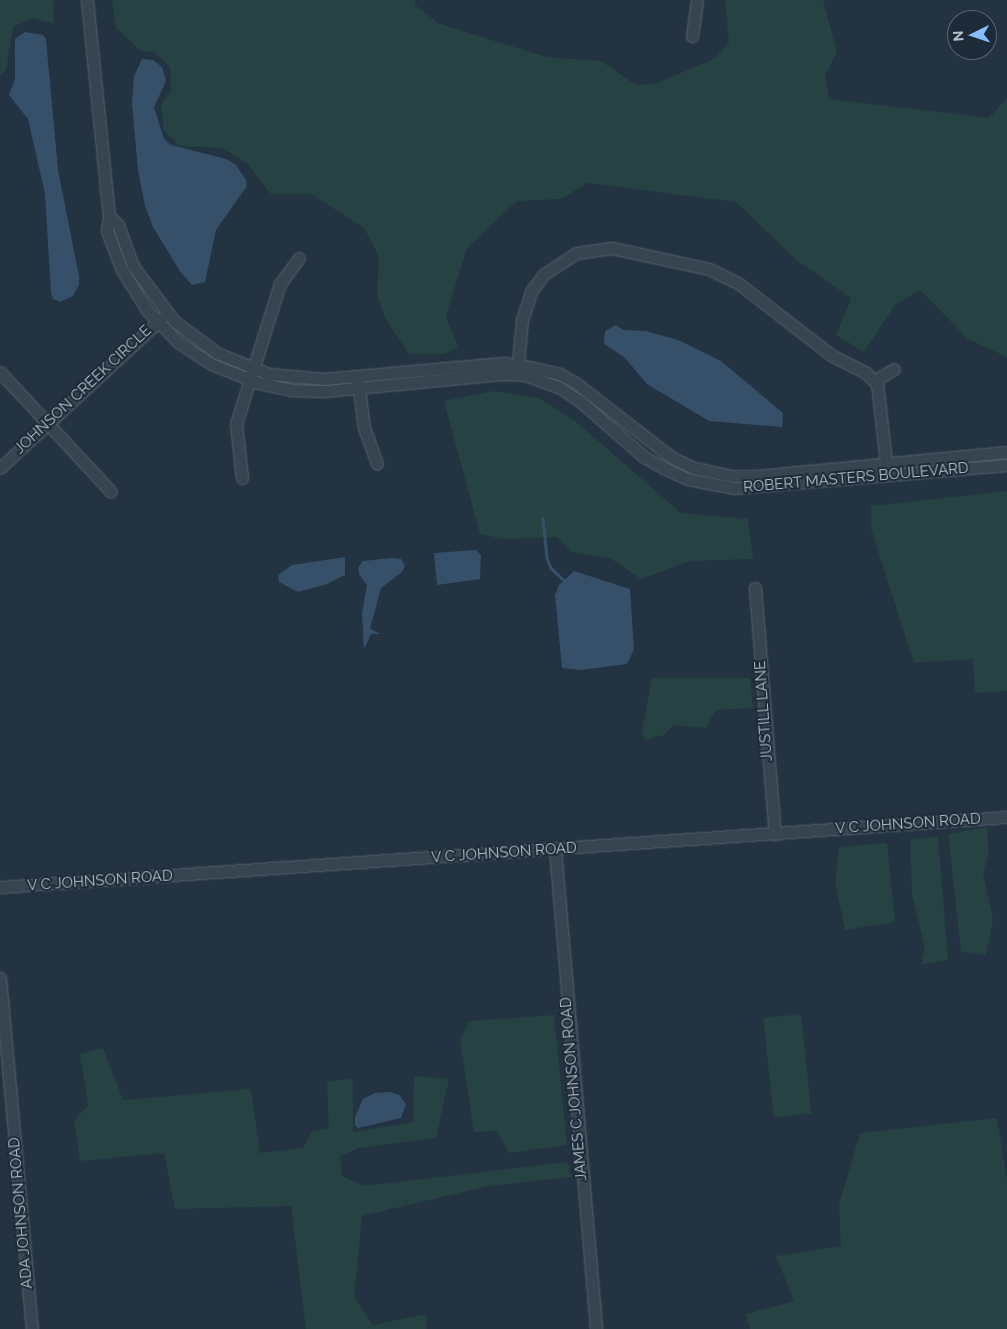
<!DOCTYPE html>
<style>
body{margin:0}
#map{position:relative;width:1007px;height:1329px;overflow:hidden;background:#233342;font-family:Raleway,sans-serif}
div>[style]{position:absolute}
.green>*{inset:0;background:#264243;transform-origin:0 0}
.water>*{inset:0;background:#36506a}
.stream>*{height:2.5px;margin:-1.25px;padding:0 1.25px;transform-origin:1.25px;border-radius:1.25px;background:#36506a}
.roads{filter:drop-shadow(0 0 1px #56636f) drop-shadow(0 0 1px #56636f)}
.minor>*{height:11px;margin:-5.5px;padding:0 5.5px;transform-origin:5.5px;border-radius:5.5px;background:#384551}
span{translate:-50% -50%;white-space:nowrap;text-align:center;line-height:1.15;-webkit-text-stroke:4px #1d2a37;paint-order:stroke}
.street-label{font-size:15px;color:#b5c0cc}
.north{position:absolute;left:947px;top:10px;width:50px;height:50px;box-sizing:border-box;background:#1d2a37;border:1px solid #5a6673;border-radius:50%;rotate:266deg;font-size:14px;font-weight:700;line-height:20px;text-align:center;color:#b5c0cc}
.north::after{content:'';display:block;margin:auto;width:18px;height:22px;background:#86bfff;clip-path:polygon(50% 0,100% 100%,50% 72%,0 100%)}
</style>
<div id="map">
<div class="green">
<i style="clip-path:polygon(0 0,53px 0,54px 24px,33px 18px,13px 27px,6px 70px,0 75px)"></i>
<i style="clip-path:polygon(112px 0,415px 0,415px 5px,438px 23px,546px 57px,601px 61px,636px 85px,655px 84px,714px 59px,729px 44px,725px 0,823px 0,837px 52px,825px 76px,829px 99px,989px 118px,1007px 98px,1007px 357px,968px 339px,920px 290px,895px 305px,864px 352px,836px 335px,851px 298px,795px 259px,736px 202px,587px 183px,561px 199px,517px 201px,467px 248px,446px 316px,458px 347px,445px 354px,409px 354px,385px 318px,377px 294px,379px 256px,364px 228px,311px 194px,271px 194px,248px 164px,221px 148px,180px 146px,164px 131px,161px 105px,171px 91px,170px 67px,155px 52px,141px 51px,116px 28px)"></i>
<i style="clip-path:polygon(493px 391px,539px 398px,575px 421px,681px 513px,748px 519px,753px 559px,690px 561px,641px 579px,610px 558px,571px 552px,557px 537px,504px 539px,480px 534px,444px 401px)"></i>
<i style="clip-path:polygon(1007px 491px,1007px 691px,975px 693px,973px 659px,914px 663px,871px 529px,871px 506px)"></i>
<i style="clip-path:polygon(652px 678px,750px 678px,753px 708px,716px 710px,705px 728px,674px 725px,664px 735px,645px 740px,642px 730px)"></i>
<i style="clip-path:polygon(987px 827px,989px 854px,983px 872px,993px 920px,986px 955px,961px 952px,948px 834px)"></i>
<i style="clip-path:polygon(938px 837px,948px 960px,921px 964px,925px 948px,912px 895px,910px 839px)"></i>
<i style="clip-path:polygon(887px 843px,895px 922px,845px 930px,835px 883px,839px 847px)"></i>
<i style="left:801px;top:1014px;width:100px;height:38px;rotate:84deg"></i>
<i style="clip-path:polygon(554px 1015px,567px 1145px,509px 1153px,497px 1131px,474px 1132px,460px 1040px,469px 1021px)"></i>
<i style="clip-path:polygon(103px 1048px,123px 1100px,251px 1089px,260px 1153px,303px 1148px,312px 1131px,329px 1129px,327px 1082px,353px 1078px,353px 1132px,413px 1122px,414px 1076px,449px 1079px,436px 1138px,359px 1148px,340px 1156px,342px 1176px,364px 1186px,568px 1162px,572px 1177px,488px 1186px,362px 1216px,354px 1297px,373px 1325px,426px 1314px,427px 1329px,306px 1329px,291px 1206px,175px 1209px,164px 1153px,80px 1161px,74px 1121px,88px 1105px,80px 1054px)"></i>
<i style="clip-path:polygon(997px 1118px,1007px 1179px,1007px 1329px,750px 1329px,746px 1314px,794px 1301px,776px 1256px,841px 1246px,839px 1205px,860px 1133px)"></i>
</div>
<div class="water">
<i style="clip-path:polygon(25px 32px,43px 35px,46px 39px,58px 170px,79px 276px,79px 285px,73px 296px,60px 302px,53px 299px,51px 292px,45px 194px,28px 119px,9px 95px,15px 79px,15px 39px)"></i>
<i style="clip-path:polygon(142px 59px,153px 60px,162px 67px,166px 81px,154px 107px,164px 139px,171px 145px,226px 159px,236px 165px,246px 180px,247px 186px,216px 230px,205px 282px,192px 285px,180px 271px,153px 227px,145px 206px,138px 170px,132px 103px,134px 76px)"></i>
<i style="clip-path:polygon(616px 325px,623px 330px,646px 331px,678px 340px,721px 361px,783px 413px,782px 427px,709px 421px,647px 384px,624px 357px,604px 344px,605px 331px)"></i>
<i style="clip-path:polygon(476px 550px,481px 555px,480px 579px,437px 585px,434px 553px)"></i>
<i style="clip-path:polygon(345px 557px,345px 575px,327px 584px,298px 592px,279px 582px,278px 575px,292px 565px)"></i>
<i style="clip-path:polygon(392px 558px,401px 559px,405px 566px,402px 572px,381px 588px,370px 629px,381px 634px,371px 634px,364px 649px,362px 613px,367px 585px,359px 574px,358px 568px,363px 561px)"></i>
<i style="clip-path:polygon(574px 571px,630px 589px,634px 649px,627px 664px,581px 670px,562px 668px,555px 595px,559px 585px)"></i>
<i style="clip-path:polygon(390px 1092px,399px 1095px,406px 1104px,401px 1118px,358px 1128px,355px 1125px,355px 1117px,363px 1099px,375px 1093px)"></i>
</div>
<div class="stream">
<i style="left:543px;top:518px;width:40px;rotate:84.3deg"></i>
<i style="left:547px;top:558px;width:11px;rotate:68deg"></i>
<i style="left:551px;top:568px;width:18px;rotate:43deg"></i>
</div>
<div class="roads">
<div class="minor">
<i style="left:87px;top:0;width:217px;rotate:84.2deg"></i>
<i style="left:109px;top:216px;width:15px;rotate:98deg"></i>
<i style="left:107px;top:231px;width:42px;rotate:69deg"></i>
<i style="left:122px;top:270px;width:47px;rotate:58deg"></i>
<i style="left:147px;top:310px;width:46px;rotate:45.9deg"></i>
<i style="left:179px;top:343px;width:38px;rotate:33deg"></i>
<i style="left:211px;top:364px;width:52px;rotate:21.6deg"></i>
<i style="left:259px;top:383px;width:33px;rotate:12deg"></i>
<i style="left:291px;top:390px;width:34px;rotate:2deg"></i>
<i style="left:325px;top:391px;width:177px;rotate:-5.5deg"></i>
<i style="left:501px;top:374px;width:24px;rotate:2deg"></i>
<i style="left:525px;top:375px;width:37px;rotate:20deg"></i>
<i style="left:560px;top:388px;width:24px;rotate:33deg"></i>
<i style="left:580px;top:401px;width:85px;rotate:41.2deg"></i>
<i style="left:644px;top:457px;width:23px;rotate:29deg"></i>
<i style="left:664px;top:468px;width:26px;rotate:25deg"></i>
<i style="left:688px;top:479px;width:47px;rotate:11.1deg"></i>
<i style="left:734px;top:488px;width:274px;rotate:-4.8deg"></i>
<i style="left:692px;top:36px;width:36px;rotate:-82deg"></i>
<i style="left:109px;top:216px;width:13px;rotate:45deg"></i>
<i style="left:118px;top:225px;width:44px;rotate:69.9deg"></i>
<i style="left:133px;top:266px;width:69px;rotate:53.3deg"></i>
<i style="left:174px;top:321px;width:54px;rotate:36.7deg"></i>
<i style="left:217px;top:353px;width:56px;rotate:22deg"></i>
<i style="left:269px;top:374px;width:55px;rotate:5.2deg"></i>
<i style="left:324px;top:379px;width:180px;rotate:-5.1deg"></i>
<i style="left:503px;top:363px;width:31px;rotate:9deg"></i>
<i style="left:534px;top:368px;width:27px;rotate:13deg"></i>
<i style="left:560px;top:374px;width:20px;rotate:30deg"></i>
<i style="left:577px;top:384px;width:119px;rotate:37.8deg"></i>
<i style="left:671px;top:457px;width:25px;rotate:26deg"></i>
<i style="left:694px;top:468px;width:40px;rotate:12deg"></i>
<i style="left:733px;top:476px;width:24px"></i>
<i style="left:757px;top:476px;width:251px;rotate:-5.5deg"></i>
<i style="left:0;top:372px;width:163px;rotate:47.2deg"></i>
<i style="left:517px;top:373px;width:53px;rotate:-84.6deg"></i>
<i style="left:522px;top:320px;width:32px;rotate:-72deg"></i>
<i style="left:532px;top:290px;width:20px;rotate:-53deg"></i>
<i style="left:544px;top:274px;width:38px;rotate:-33deg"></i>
<i style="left:576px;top:253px;width:36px;rotate:-8deg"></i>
<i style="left:612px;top:248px;width:99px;rotate:12.2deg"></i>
<i style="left:709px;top:269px;width:32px;rotate:26deg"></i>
<i style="left:738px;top:283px;width:118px;rotate:37.7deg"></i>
<i style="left:831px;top:355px;width:39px;rotate:27deg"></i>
<i style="left:866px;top:373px;width:16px;rotate:45deg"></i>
<i style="left:877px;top:384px;width:88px;rotate:83.4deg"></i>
<i style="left:358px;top:381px;width:47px;rotate:82.7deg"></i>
<i style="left:364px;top:428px;width:38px;rotate:70deg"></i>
<i style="left:874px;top:381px;width:23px;rotate:-31deg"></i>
<i style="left:0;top:468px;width:221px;rotate:-42.8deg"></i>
<i style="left:242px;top:478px;width:54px;rotate:-96.3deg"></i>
<i style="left:236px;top:424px;width:147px;rotate:-72.6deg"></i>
<i style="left:280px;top:284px;width:32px;rotate:-54deg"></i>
<i style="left:755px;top:588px;width:247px;rotate:85.4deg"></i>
<i style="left:555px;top:849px;width:482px;rotate:85.1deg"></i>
<i style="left:0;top:887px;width:1009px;rotate:-3.98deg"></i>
<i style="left:0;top:978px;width:352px;rotate:84.8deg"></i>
</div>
</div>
<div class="street-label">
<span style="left:83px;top:390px;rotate:-43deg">JOHNSON CREEK CIRCLE</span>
<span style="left:856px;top:478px;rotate:-5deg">ROBERT MASTERS BOULEVARD</span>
<span style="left:764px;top:711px;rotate:-94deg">JUSTILL LANE</span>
<span style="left:908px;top:824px;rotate:-4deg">V C JOHNSON ROAD</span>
<span style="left:504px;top:853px;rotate:-4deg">V C JOHNSON ROAD</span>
<span style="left:100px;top:881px;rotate:-4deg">V C JOHNSON ROAD</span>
<span style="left:574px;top:1089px;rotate:-95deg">JAMES C JOHNSON ROAD</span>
<span style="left:21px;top:1213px;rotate:-95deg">ADA JOHNSON ROAD</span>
</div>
<div class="north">N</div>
</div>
